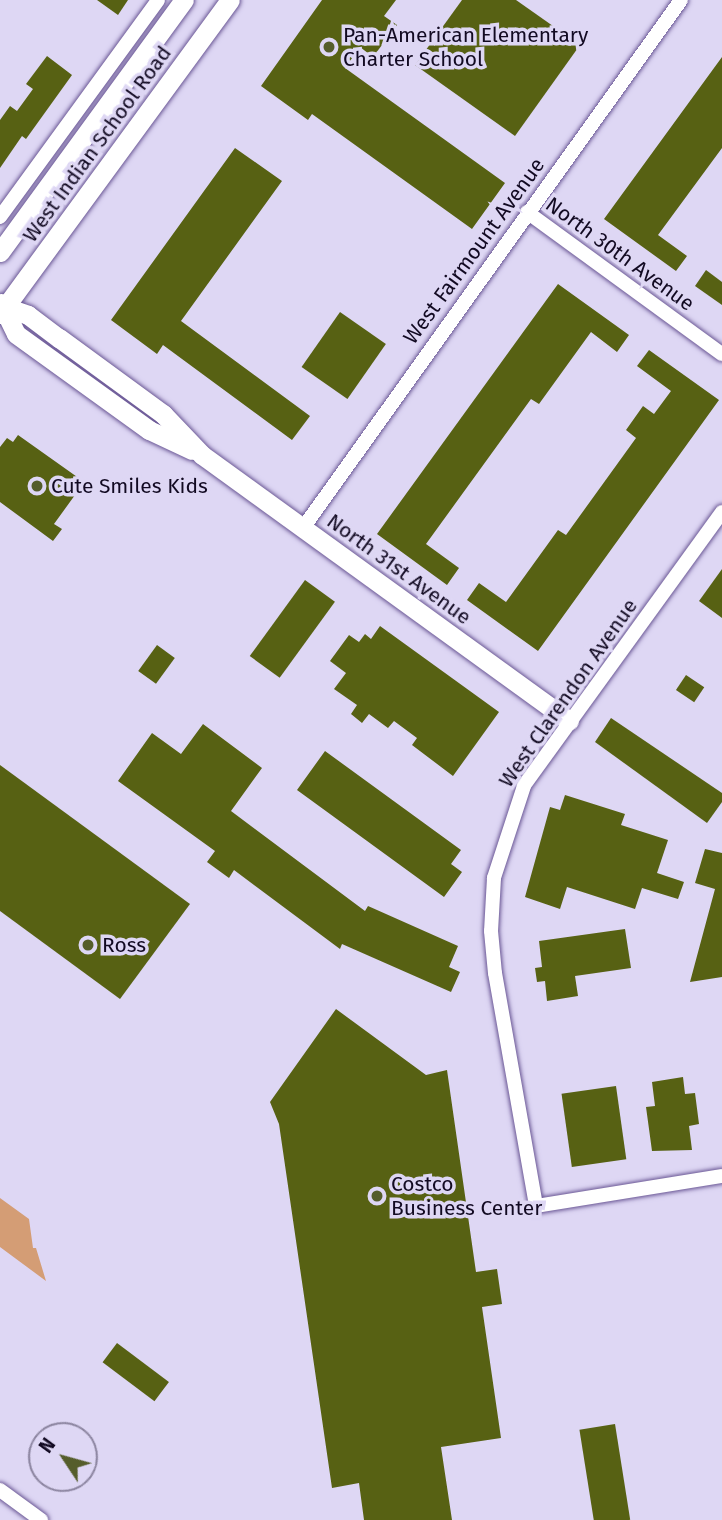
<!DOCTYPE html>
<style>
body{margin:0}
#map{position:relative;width:722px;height:1520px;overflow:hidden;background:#ded7f4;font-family:"Fira Sans",sans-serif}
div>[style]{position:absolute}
.green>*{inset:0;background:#d49d75}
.building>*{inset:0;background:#576113;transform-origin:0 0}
.roads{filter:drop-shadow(0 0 2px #6a5795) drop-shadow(0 0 2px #6a5795)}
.street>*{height:14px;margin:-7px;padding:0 7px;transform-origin:7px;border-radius:7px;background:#fff}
.secondary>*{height:19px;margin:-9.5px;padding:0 9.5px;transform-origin:9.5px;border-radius:9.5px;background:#fff}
.dots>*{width:19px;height:19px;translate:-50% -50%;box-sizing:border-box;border:4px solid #ded7f4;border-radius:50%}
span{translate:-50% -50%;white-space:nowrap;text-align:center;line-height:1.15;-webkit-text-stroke:7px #ded7f4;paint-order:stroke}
.poi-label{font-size:21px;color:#120a22}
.left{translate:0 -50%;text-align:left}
.street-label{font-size:21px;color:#120a22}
.north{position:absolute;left:28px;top:1422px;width:70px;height:70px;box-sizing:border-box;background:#ded7f4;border:2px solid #8c85a0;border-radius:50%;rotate:306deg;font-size:19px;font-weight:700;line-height:28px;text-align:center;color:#120a22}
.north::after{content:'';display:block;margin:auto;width:24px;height:32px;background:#555d2b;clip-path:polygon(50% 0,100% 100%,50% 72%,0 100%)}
</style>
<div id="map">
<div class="green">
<i style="clip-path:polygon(0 1198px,29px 1219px,33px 1248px,36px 1248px,46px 1281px,0 1247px)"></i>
</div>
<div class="building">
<i style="clip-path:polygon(97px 0,128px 0,118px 15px)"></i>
<i style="clip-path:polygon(322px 0,396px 0,384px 16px,397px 25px,373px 57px,360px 47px,345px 68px,505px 183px,472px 229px,312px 114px,308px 120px,261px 86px)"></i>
<i style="clip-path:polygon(462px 0,516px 0,580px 45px,515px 136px,415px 65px)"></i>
<i style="clip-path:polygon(47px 56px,72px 75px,26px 139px,22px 136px,0 168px,0 120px,10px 106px,17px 111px,33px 89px,26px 84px)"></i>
<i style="clip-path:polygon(722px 57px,722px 148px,658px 235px,687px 256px,676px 271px,604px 219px)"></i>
<i style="clip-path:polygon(235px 148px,282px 181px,181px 321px,310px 416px,292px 440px,163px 345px,157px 354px,111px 320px)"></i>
<i style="clip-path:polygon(706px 270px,722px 282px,722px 305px,695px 286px)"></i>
<i style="clip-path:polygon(558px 284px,629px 335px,617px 352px,591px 332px,539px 404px,531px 399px,426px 544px,459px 568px,447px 585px,377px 534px)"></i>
<i style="left:340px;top:312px;width:56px;height:67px;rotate:35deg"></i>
<i style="clip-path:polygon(649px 350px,719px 400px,538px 651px,467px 600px,479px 583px,506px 602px,558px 530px,566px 535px,636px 438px,626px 430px,643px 406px,654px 414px,671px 391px,637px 366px)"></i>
<i style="clip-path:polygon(18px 435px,80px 479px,70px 492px,75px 495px,54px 524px,62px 529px,53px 541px,0 502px,0 447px,7px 438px,13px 442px)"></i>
<i style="clip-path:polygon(722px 569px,722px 618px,699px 601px)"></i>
<i style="left:305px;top:580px;width:37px;height:94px;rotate:36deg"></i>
<i style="clip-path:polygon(380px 626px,499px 712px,453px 776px,412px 745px,417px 738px,394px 721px,388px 728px,369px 714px,362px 723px,351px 714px,357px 705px,334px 689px,346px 673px,330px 661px,349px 635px,359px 642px,365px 634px,371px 639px)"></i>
<i style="left:157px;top:645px;width:22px;height:32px;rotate:36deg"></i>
<i style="left:686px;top:675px;width:22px;height:18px;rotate:34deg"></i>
<i style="clip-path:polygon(611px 718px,722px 793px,722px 802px,707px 823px,595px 742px)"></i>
<i style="clip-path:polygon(203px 724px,262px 768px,231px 811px,365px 911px,368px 906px,458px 946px,449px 967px,460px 972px,451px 992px,342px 944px,340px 949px,234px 870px,229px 878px,207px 862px,215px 851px,118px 781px,152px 733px,181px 754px)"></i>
<i style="clip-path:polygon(325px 751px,461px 850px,451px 864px,462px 872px,444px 897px,297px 790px)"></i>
<i style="clip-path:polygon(0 765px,190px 904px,120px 999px,0 911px)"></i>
<i style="clip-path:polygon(565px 795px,625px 814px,621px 825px,668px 840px,657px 873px,684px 882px,678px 899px,642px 888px,635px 909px,567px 887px,560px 909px,525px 897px,550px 807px,560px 810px)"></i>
<i style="clip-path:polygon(705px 849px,722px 853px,722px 977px,690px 982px,715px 889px,695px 883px)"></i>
<i style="clip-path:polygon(625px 929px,631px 968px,575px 976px,578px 996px,547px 1001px,545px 981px,537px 982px,535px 968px,542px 967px,539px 941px)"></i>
<i style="clip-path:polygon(336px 1009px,426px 1075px,447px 1070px,476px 1272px,497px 1269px,502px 1304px,482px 1307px,501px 1438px,441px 1447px,452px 1520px,364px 1520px,359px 1483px,332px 1488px,279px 1124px,270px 1102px)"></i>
<i style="clip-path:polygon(683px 1077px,685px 1094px,695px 1093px,699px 1124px,689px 1126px,692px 1150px,652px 1151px,646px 1107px,655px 1106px,652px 1082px)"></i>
<i style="left:616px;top:1086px;width:74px;height:55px;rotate:82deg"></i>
<i style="left:117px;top:1343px;width:65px;height:24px;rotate:37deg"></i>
<i style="left:615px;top:1424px;width:97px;height:36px;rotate:81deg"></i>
</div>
<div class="roads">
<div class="street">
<i style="left:527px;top:212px;width:241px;rotate:36.1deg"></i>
<i style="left:0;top:217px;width:268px;rotate:-53.9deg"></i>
<i style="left:722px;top:512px;width:338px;rotate:125.9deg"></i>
<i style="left:524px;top:786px;width:97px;rotate:108.1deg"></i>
<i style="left:494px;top:878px;width:53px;rotate:93.2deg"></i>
<i style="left:491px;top:931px;width:42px;rotate:84.6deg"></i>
<i style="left:495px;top:973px;width:237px;rotate:80deg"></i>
<i style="left:536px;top:1206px;width:188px;rotate:-9.2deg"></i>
<i style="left:303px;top:528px;width:649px;rotate:-54.4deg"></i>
<i style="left:0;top:1490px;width:51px;rotate:36.2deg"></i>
</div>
<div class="secondary">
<i style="left:0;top:252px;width:312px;rotate:-53.9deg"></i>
<i style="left:1px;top:303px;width:34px;rotate:64deg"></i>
<i style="left:16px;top:334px;width:164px;rotate:35.8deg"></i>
<i style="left:149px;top:430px;width:47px;rotate:24.9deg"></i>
<i style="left:5px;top:307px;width:24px;rotate:19deg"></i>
<i style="left:28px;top:315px;width:39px;rotate:37deg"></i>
<i style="left:59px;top:338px;width:129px;rotate:36.2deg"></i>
<i style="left:163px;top:414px;width:57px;rotate:46.4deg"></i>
<i style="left:202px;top:455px;width:453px;rotate:35.9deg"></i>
<i style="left:0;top:314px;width:389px;rotate:-53.8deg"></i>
</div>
</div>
<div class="dots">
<i style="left:329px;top:47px;background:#555d2b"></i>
<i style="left:37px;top:486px;background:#555d2b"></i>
<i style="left:88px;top:945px;background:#555d2b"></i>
<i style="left:377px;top:1196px;background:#555d2b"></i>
</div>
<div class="poi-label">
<span class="left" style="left:343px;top:47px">Pan-American Elementary<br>Charter School</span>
<span class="left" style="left:51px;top:486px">Cute Smiles Kids</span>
<span class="left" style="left:102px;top:945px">Ross</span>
<span class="left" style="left:391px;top:1196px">Costco<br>Business Center</span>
</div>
<div class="street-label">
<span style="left:97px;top:144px;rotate:-54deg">West Indian School Road</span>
<span style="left:474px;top:251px;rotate:-54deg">West Fairmount Avenue</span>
<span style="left:620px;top:254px;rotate:36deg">North 30th Avenue</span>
<span style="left:399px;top:569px;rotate:36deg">North 31st Avenue</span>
<span style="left:568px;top:693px;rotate:-55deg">West Clarendon Avenue</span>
</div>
<div class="north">N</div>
</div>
